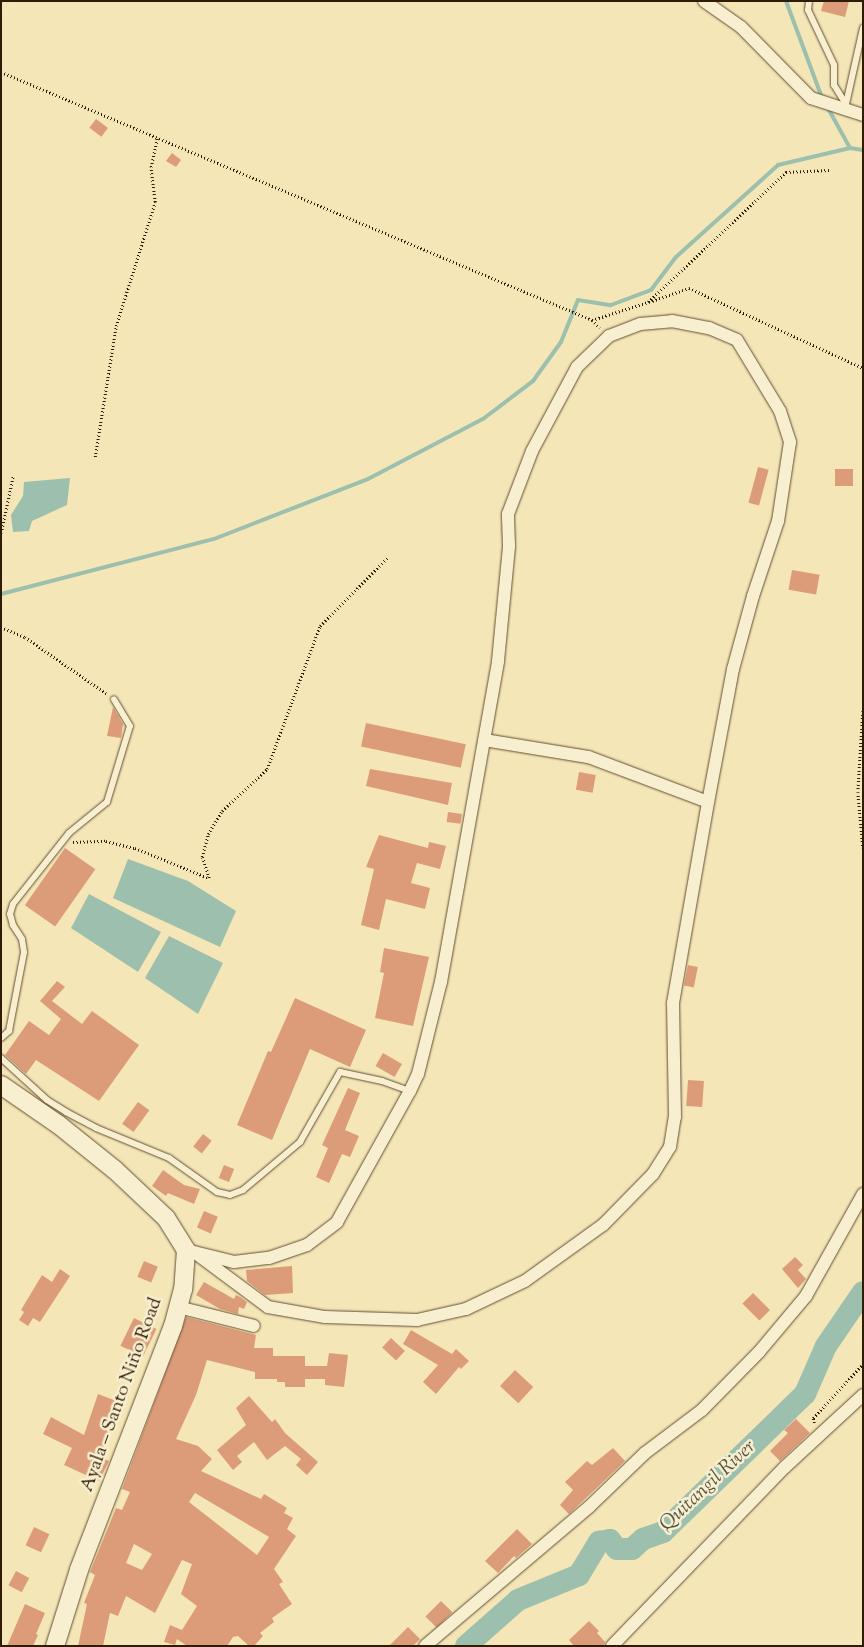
<!DOCTYPE html>
<meta charset="utf-8">
<style>
body{margin:0}
#map{position:relative;width:864px;height:1647px;overflow:hidden;background:#f5e6b7;font-family:"Sorts Mill Goudy",serif}
div>[style]{position:absolute}
.water>*{inset:0;background:#9cc0ad}
.stream>*{height:4px;margin:-2px;padding:0 2px;transform-origin:2px;border-radius:2px;background:#9cc0ad}
.river>*{height:22px;margin:-11px;padding:0 11px;transform-origin:11px;border-radius:11px;background:#9cc0ad}
.building>*{inset:0;background:#dd9c79;transform-origin:0 0}
.path>*{height:2.5px;margin-top:-1.25px;transform-origin:0;background:repeating-linear-gradient(90deg,#301b05 0 1px,transparent 0 3.5px)}
.roads{filter:drop-shadow(0 0 1px #614e32) drop-shadow(0 0 1px #614e32)}
.lane>*{height:6px;margin:-3px;padding:0 3px;transform-origin:3px;border-radius:3px;background:#f8efd0}
.street>*{height:12px;margin:-6px;padding:0 6px;transform-origin:6px;border-radius:6px;background:#f8efd0}
.secondary>*{height:18px;margin:-9px;padding:0 9px;transform-origin:9px;border-radius:9px;background:#f8efd0}
span{translate:-50% -50%;white-space:nowrap;text-align:center;line-height:1.15;-webkit-text-stroke:5px #f8efd0;paint-order:stroke}
.street-label{font-size:19px;color:#301b05}
.water-label{font-size:20px;color:#565540;font-style:italic}
.frame{position:absolute;inset:0;border:2px solid #301b05;pointer-events:none}
</style>
<div id="map">
<div class="water">
<i style="clip-path:polygon(70px 478px,67px 505px,32px 521px,29px 531px,13px 532px,11px 515px,23px 496px,24px 482px)"></i>
<i style="clip-path:polygon(128px 859px,188px 881px,236px 911px,220px 947px,113px 898px)"></i>
<i style="clip-path:polygon(89px 894px,161px 932px,138px 972px,71px 928px)"></i>
<i style="clip-path:polygon(169px 936px,223px 963px,198px 1014px,145px 978px)"></i>
</div>
<div class="stream">
<i style="left:786px;top:1px;width:100px;rotate:69.6deg"></i>
<i style="left:829px;top:110px;width:43px;rotate:61.1deg"></i>
<i style="left:850px;top:148px;width:13px;rotate:9deg"></i>
<i style="left:1px;top:594px;width:220px;rotate:-14.5deg"></i>
<i style="left:214px;top:539px;width:165px;rotate:-21.3deg"></i>
<i style="left:368px;top:479px;width:130px;rotate:-27.6deg"></i>
<i style="left:483px;top:419px;width:63px;rotate:-37.2deg"></i>
<i style="left:533px;top:381px;width:48px;rotate:-54.3deg"></i>
<i style="left:561px;top:342px;width:45px;rotate:-68deg"></i>
<i style="left:578px;top:300px;width:33px;rotate:9deg"></i>
<i style="left:611px;top:305px;width:43px;rotate:-20.6deg"></i>
<i style="left:651px;top:290px;width:41px;rotate:-52.9deg"></i>
<i style="left:676px;top:257px;width:137px;rotate:-42deg"></i>
<i style="left:778px;top:165px;width:74px;rotate:-13.3deg"></i>
</div>
<div class="river">
<i style="left:466px;top:1646px;width:69px;rotate:-41.5deg"></i>
<i style="left:518px;top:1600px;width:66px;rotate:-22.3deg"></i>
<i style="left:579px;top:1575px;width:39px;rotate:-59deg"></i>
<i style="left:599px;top:1542px;width:11px;rotate:-10deg"></i>
<i style="left:610px;top:1540px;width:11px;rotate:52deg"></i>
<i style="left:617px;top:1549px;width:15px"></i>
<i style="left:632px;top:1549px;width:15px;rotate:-42deg"></i>
<i style="left:643px;top:1539px;width:21px;rotate:-19deg"></i>
<i style="left:663px;top:1532px;width:198px;rotate:-44.2deg"></i>
<i style="left:805px;top:1394px;width:52px;rotate:-66.4deg"></i>
<i style="left:826px;top:1346px;width:65px;rotate:-55.6deg"></i>
</div>
<div class="building">
<i style="clip-path:polygon(824px 1px,849px 1px,845px 17px,821px 11px)"></i>
<i style="left:96px;top:119px;width:15px;height:11px;rotate:37deg"></i>
<i style="clip-path:polygon(172px 153px,181px 160px,176px 167px,166px 161px)"></i>
<i style="left:758px;top:467px;width:11px;height:37px;rotate:15deg"></i>
<i style="left:835px;top:469px;width:18px;height:17px"></i>
<i style="left:792px;top:570px;width:28px;height:20px;rotate:10deg"></i>
<i style="clip-path:polygon(113px 707px,123px 724px,121px 738px,107px 736px)"></i>
<i style="left:366px;top:723px;width:102px;height:24px;rotate:12deg"></i>
<i style="clip-path:polygon(370px 769px,452px 783px,448px 805px,366px 786px)"></i>
<i style="left:579px;top:772px;width:17px;height:18px;rotate:10deg"></i>
<i style="left:448px;top:812px;width:14px;height:10px;rotate:8deg"></i>
<i style="clip-path:polygon(379px 835px,428px 848px,429px 842px,446px 846px,440px 869px,417px 863px,411px 883px,430px 888px,425px 909px,386px 899px,379px 930px,361px 925px,374px 869px,366px 867px)"></i>
<i style="left:65px;top:848px;width:37px;height:70px;rotate:35deg"></i>
<i style="clip-path:polygon(384px 948px,429px 957px,413px 1026px,375px 1018px,384px 973px,380px 972px)"></i>
<i style="left:688px;top:965px;width:10px;height:21px;rotate:11deg"></i>
<i style="clip-path:polygon(57px 981px,65px 987px,52px 1001px,82px 1024px,92px 1011px,139px 1045px,99px 1101px,36px 1060px,26px 1074px,5px 1055px,29px 1021px,49px 1035px,61px 1019px,40px 1001px)"></i>
<i style="clip-path:polygon(295px 998px,366px 1030px,350px 1067px,310px 1049px,272px 1140px,237px 1125px,268px 1051px,271px 1052px)"></i>
<i style="left:383px;top:1053px;width:22px;height:15px;rotate:30deg"></i>
<i style="left:688px;top:1080px;width:16px;height:26px;rotate:4deg"></i>
<i style="clip-path:polygon(348px 1088px,360px 1093px,345px 1130px,359px 1136px,350px 1157px,342px 1154px,329px 1183px,316px 1177px,328px 1148px,322px 1145px)"></i>
<i style="left:138px;top:1102px;width:14px;height:27px;rotate:36deg"></i>
<i style="left:203px;top:1134px;width:11px;height:16px;rotate:38deg"></i>
<i style="left:224px;top:1165px;width:11px;height:14px;rotate:22deg"></i>
<i style="clip-path:polygon(163px 1170px,184px 1185px,200px 1189px,194px 1204px,168px 1193px,166px 1196px,152px 1186px)"></i>
<i style="left:204px;top:1211px;width:15px;height:18px;rotate:23deg"></i>
<i style="clip-path:polygon(795px 1257px,803px 1265px,798px 1270px,806px 1279px,798px 1288px,782px 1269px)"></i>
<i style="left:144px;top:1261px;width:15px;height:17px;rotate:23deg"></i>
<i style="clip-path:polygon(292px 1266px,293px 1293px,265px 1295px,247px 1281px,246px 1270px)"></i>
<i style="clip-path:polygon(60px 1269px,70px 1276px,40px 1322px,33px 1318px,28px 1326px,19px 1320px,24px 1312px,21px 1310px,42px 1275px,52px 1282px)"></i>
<i style="clip-path:polygon(204px 1282px,234px 1299px,236px 1295px,240px 1297px,247px 1302px,244px 1309px,239px 1307px,238px 1314px,220px 1309px,196px 1295px)"></i>
<i style="left:753px;top:1293px;width:24px;height:15px;rotate:45deg"></i>
<i style="clip-path:polygon(evenodd,186px 1317px,256px 1335px,254px 1348px,273px 1348px,273px 1356px,305px 1356px,305px 1366px,327px 1366px,329px 1353px,348px 1355px,344px 1387px,325px 1385px,325px 1379px,305px 1379px,305px 1387px,285px 1387px,285px 1382px,277px 1382px,277px 1379px,255px 1379px,255px 1372px,207px 1360px,196px 1395px,176px 1439px,198px 1446px,212px 1459px,201px 1471px,261px 1499px,264px 1494px,287px 1508px,284px 1513px,293px 1518px,287px 1529px,296px 1536px,274px 1569px,283px 1582px,279px 1584px,292px 1604px,272px 1618px,274px 1622px,260px 1633px,263px 1636px,254px 1646px,249px 1646px,238px 1636px,233px 1637px,227px 1646px,187px 1646px,177px 1639px,175px 1645px,164px 1642px,170px 1625px,182px 1630px,197px 1606px,181px 1594px,192px 1564px,182px 1560px,155px 1613px,126px 1596px,118px 1616px,110px 1613px,103px 1646px,78px 1646px,87px 1604px,84px 1603px,95px 1575px,90px 1572px,116px 1508px,122px 1510px,130px 1492px,122px 1489px,186px 1317px,195px 1493px,269px 1537px,257px 1555px,189px 1502px,195px 1493px,186px 1317px,134px 1544px,152px 1554px,142px 1570px,126px 1563px,134px 1544px)"></i>
<i style="left:134px;top:1318px;width:25px;height:31px;rotate:26deg"></i>
<i style="clip-path:polygon(411px 1330px,452px 1354px,456px 1349px,469px 1361px,461px 1369px,459px 1367px,436px 1394px,423px 1382px,438px 1365px,403px 1344px)"></i>
<i style="left:391px;top:1338px;width:19px;height:13px;rotate:43deg"></i>
<i style="left:515px;top:1370px;width:25px;height:22px;rotate:43deg"></i>
<i style="clip-path:polygon(98px 1394px,119px 1402px,100px 1457px,109px 1461px,99px 1481px,64px 1465px,72px 1448px,43px 1434px,51px 1417px,84px 1435px)"></i>
<i style="clip-path:polygon(249px 1396px,272px 1422px,275px 1419px,285px 1433px,318px 1462px,307px 1475px,296px 1465px,301px 1459px,285px 1446px,267px 1460px,254px 1442px,237px 1456px,242px 1462px,233px 1470px,217px 1450px,246px 1425px,236px 1408px)"></i>
<i style="clip-path:polygon(796px 1419px,810px 1433px,780px 1461px,770px 1451px,788px 1433px,784px 1430px)"></i>
<i style="clip-path:polygon(613px 1448px,625px 1461px,569px 1514px,560px 1505px,573px 1490px,565px 1482px,587px 1461px,592px 1465px)"></i>
<i style="left:34px;top:1527px;width:17px;height:20px;rotate:25deg"></i>
<i style="clip-path:polygon(517px 1529px,532px 1544px,516px 1558px,514px 1556px,498px 1573px,485px 1561px)"></i>
<i style="left:16px;top:1571px;width:15px;height:16px;rotate:28deg"></i>
<i style="left:441px;top:1601px;width:16px;height:22px;rotate:45deg"></i>
<i style="clip-path:polygon(25px 1604px,45px 1613px,36px 1634px,38px 1635px,33px 1646px,7px 1646px)"></i>
<i style="clip-path:polygon(589px 1621px,599px 1631px,597px 1633px,605px 1642px,604px 1646px,574px 1646px,569px 1640px)"></i>
<i style="clip-path:polygon(408px 1627px,420px 1639px,413px 1646px,389px 1646px)"></i>
</div>
<div class="path">
<i style="left:1px;top:72px;width:641px;rotate:22.76deg"></i>
<i style="left:592px;top:320px;width:59px;rotate:-17.8deg"></i>
<i style="left:648px;top:302px;width:190px;rotate:-43.3deg"></i>
<i style="left:786px;top:172px;width:43px;rotate:-2.7deg"></i>
<i style="left:649px;top:302px;width:42px;rotate:-19.3deg"></i>
<i style="left:689px;top:288px;width:192px;rotate:24.7deg"></i>
<i style="left:592px;top:320px;width:11px;rotate:45deg"></i>
<i style="left:95px;top:457px;width:133px;rotate:-80.9deg"></i>
<i style="left:116px;top:326px;width:130px;rotate:-72.5deg"></i>
<i style="left:155px;top:202px;width:35px;rotate:-97deg"></i>
<i style="left:151px;top:167px;width:30px;rotate:-78deg"></i>
<i style="left:1px;top:533px;width:58px;rotate:-78.1deg"></i>
<i style="left:1px;top:627px;width:26px;rotate:23deg"></i>
<i style="left:25px;top:637px;width:100px;rotate:34.8deg"></i>
<i style="left:863px;top:711px;width:81px;rotate:93.5deg"></i>
<i style="left:858px;top:792px;width:56px;rotate:84.9deg"></i>
<i style="left:73px;top:842px;width:33px;rotate:-2deg"></i>
<i style="left:106px;top:841px;width:30px;rotate:14deg"></i>
<i style="left:135px;top:848px;width:80px;rotate:22.1deg"></i>
<i style="left:209px;top:878px;width:22px;rotate:-108deg"></i>
<i style="left:202px;top:857px;width:24px;rotate:-75deg"></i>
<i style="left:208px;top:834px;width:27px;rotate:-59deg"></i>
<i style="left:222px;top:811px;width:62px;rotate:-43deg"></i>
<i style="left:267px;top:769px;width:153px;rotate:-69.7deg"></i>
<i style="left:320px;top:626px;width:97px;rotate:-45.4deg"></i>
<i style="left:814px;top:1423px;width:5px;rotate:-101deg"></i>
<i style="left:813px;top:1418px;width:74px;rotate:-47.2deg"></i>
</div>
<div class="roads">
<div class="lane">
<i style="left:809px;top:1px;width:9px;rotate:96deg"></i>
<i style="left:808px;top:10px;width:61px;rotate:64.7deg"></i>
<i style="left:834px;top:65px;width:20px;rotate:90deg"></i>
<i style="left:834px;top:85px;width:22px;rotate:58deg"></i>
<i style="left:846px;top:104px;width:78px;rotate:-77.4deg"></i>
<i style="left:1px;top:1038px;width:11px;rotate:-41deg"></i>
<i style="left:9px;top:1031px;width:80px;rotate:-79.2deg"></i>
<i style="left:24px;top:952px;width:13px;rotate:-99deg"></i>
<i style="left:22px;top:939px;width:17px;rotate:-123deg"></i>
<i style="left:13px;top:925px;width:11px;rotate:-105deg"></i>
<i style="left:10px;top:914px;width:10px;rotate:-73deg"></i>
<i style="left:13px;top:904px;width:90px;rotate:-51.7deg"></i>
<i style="left:69px;top:833px;width:49px;rotate:-39.2deg"></i>
<i style="left:107px;top:802px;width:79px;rotate:-73.2deg"></i>
<i style="left:130px;top:726px;width:31px;rotate:-121deg"></i>
<i style="left:1px;top:1058px;width:62px;rotate:42.4deg"></i>
<i style="left:47px;top:1100px;width:22px;rotate:32deg"></i>
<i style="left:66px;top:1112px;width:34px;rotate:28deg"></i>
<i style="left:96px;top:1128px;width:79px;rotate:22.3deg"></i>
<i style="left:169px;top:1158px;width:59px;rotate:35.3deg"></i>
<i style="left:217px;top:1192px;width:13px;rotate:13deg"></i>
<i style="left:230px;top:1195px;width:14px;rotate:-21deg"></i>
<i style="left:243px;top:1190px;width:75px;rotate:-40.1deg"></i>
<i style="left:300px;top:1142px;width:81px;rotate:-60.3deg"></i>
<i style="left:340px;top:1072px;width:43px;rotate:12.1deg"></i>
<i style="left:382px;top:1081px;width:30px;rotate:20deg"></i>
</div>
<div class="street">
<i style="left:704px;top:1px;width:45px;rotate:35.1deg"></i>
<i style="left:741px;top:27px;width:100px;rotate:45.4deg"></i>
<i style="left:811px;top:98px;width:55px;rotate:18.1deg"></i>
<i style="left:186px;top:1250px;width:49px;rotate:14deg"></i>
<i style="left:234px;top:1262px;width:35px;rotate:-7deg"></i>
<i style="left:269px;top:1258px;width:40px;rotate:-18.9deg"></i>
<i style="left:307px;top:1245px;width:38px;rotate:-37deg"></i>
<i style="left:337px;top:1222px;width:150px;rotate:-60.9deg"></i>
<i style="left:410px;top:1091px;width:19px;rotate:-65deg"></i>
<i style="left:418px;top:1074px;width:95px;rotate:-76deg"></i>
<i style="left:441px;top:982px;width:326px;rotate:-79.9deg"></i>
<i style="left:498px;top:661px;width:116px;rotate:-84.5deg"></i>
<i style="left:509px;top:546px;width:32px;rotate:-92deg"></i>
<i style="left:508px;top:514px;width:67px;rotate:-69.1deg"></i>
<i style="left:532px;top:451px;width:95px;rotate:-61.8deg"></i>
<i style="left:577px;top:367px;width:45px;rotate:-44.1deg"></i>
<i style="left:609px;top:336px;width:33px;rotate:-21deg"></i>
<i style="left:640px;top:324px;width:32px;rotate:-5deg"></i>
<i style="left:672px;top:321px;width:38px;rotate:11deg"></i>
<i style="left:709px;top:328px;width:30px;rotate:23deg"></i>
<i style="left:737px;top:340px;width:83px;rotate:58.8deg"></i>
<i style="left:780px;top:411px;width:33px;rotate:72deg"></i>
<i style="left:790px;top:442px;width:80px;rotate:98.6deg"></i>
<i style="left:778px;top:521px;width:79px;rotate:108.4deg"></i>
<i style="left:753px;top:596px;width:76px;rotate:105.3deg"></i>
<i style="left:733px;top:669px;width:135px;rotate:100.6deg"></i>
<i style="left:198px;top:1255px;width:87px;rotate:36.6deg"></i>
<i style="left:268px;top:1307px;width:58px;rotate:10deg"></i>
<i style="left:325px;top:1317px;width:92px;rotate:1.9deg"></i>
<i style="left:417px;top:1320px;width:50px;rotate:-12.7deg"></i>
<i style="left:466px;top:1309px;width:65px;rotate:-25.4deg"></i>
<i style="left:525px;top:1281px;width:96px;rotate:-35.7deg"></i>
<i style="left:603px;top:1225px;width:71px;rotate:-45.6deg"></i>
<i style="left:653px;top:1174px;width:32px;rotate:-58deg"></i>
<i style="left:670px;top:1147px;width:30px;rotate:-81deg"></i>
<i style="left:675px;top:1117px;width:114px;rotate:-91deg"></i>
<i style="left:673px;top:1003px;width:204px;rotate:-80.1deg"></i>
<i style="left:708px;top:802px;width:128px;rotate:-159.4deg"></i>
<i style="left:588px;top:757px;width:105px;rotate:-170.7deg"></i>
<i style="left:178px;top:1307px;width:78px;rotate:14deg"></i>
<i style="left:425px;top:1646px;width:215px;rotate:-40.3deg"></i>
<i style="left:589px;top:1507px;width:78px;rotate:-44deg"></i>
<i style="left:645px;top:1453px;width:71px;rotate:-37deg"></i>
<i style="left:702px;top:1410px;width:81px;rotate:-45.5deg"></i>
<i style="left:759px;top:1352px;width:73px;rotate:-50deg"></i>
<i style="left:806px;top:1296px;width:117px;rotate:-60.8deg"></i>
<i style="left:612px;top:1646px;width:249px;rotate:-46deg"></i>
<i style="left:785px;top:1467px;width:106px;rotate:-42.7deg"></i>
</div>
<div class="secondary">
<i style="left:1px;top:1085px;width:70px;rotate:34.6deg"></i>
<i style="left:59px;top:1125px;width:72px;rotate:38.8deg"></i>
<i style="left:115px;top:1170px;width:70px;rotate:43.3deg"></i>
<i style="left:166px;top:1218px;width:38px;rotate:58deg"></i>
<i style="left:186px;top:1250px;width:39px;rotate:94deg"></i>
<i style="left:183px;top:1289px;width:38px;rotate:105deg"></i>
<i style="left:173px;top:1326px;width:261px;rotate:111.1deg"></i>
<i style="left:79px;top:1570px;width:80px;rotate:107.5deg"></i>
</div>
</div>
<div class="street-label">
<span style="left:122px;top:1395px;rotate:-70deg">Ayala – Santo Niño Road</span>
</div>
<div class="water-label">
<span style="left:708px;top:1486px;rotate:-43deg">Quitangil River</span>
</div>
<div class="frame"></div>
</div>
